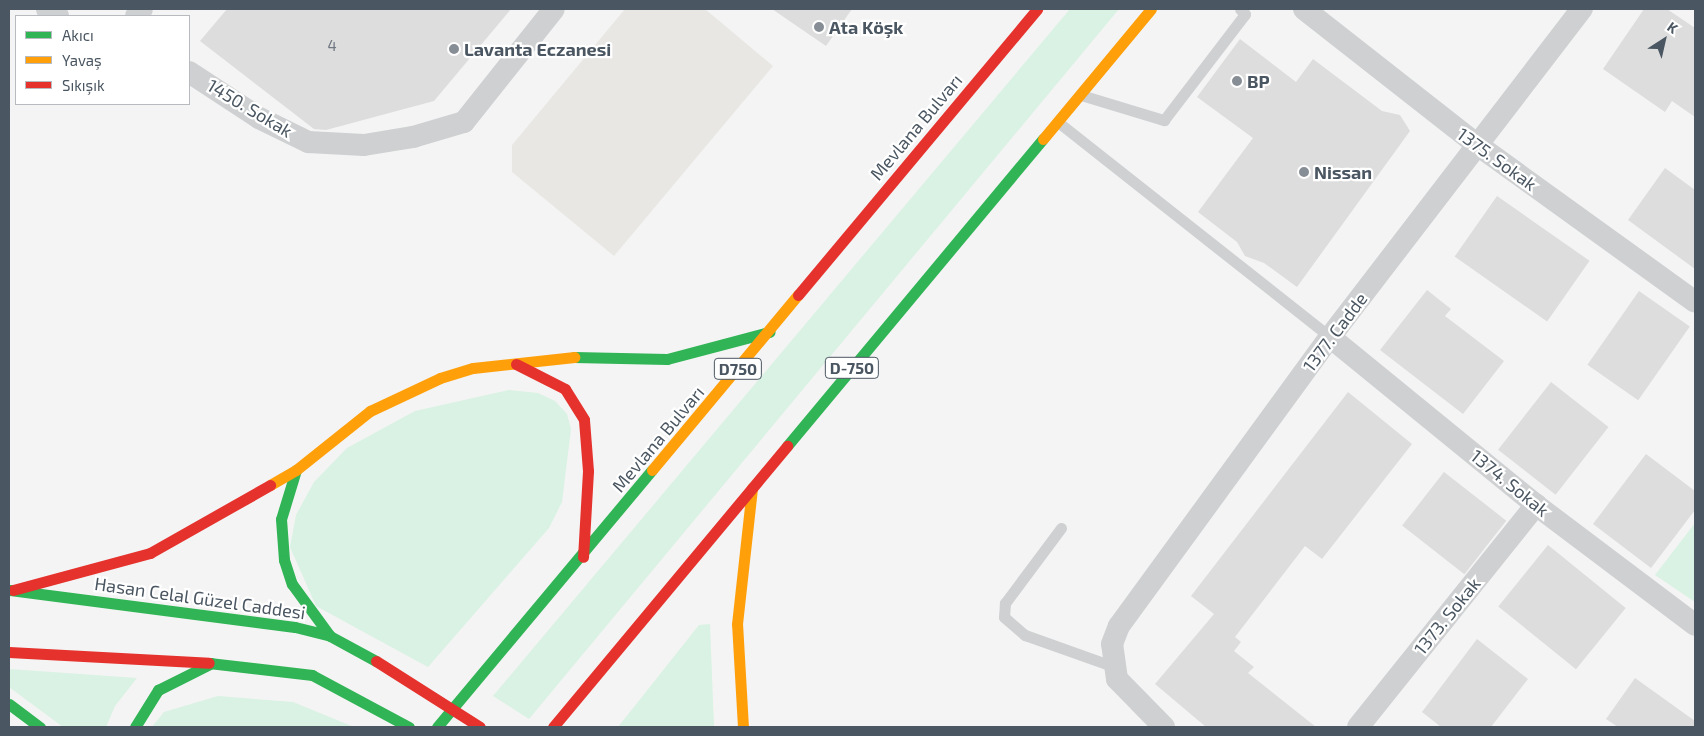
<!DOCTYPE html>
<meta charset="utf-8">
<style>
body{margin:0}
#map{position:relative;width:1704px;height:736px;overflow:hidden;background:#f4f4f4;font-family:"Exo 2",sans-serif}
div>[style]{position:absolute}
.commercial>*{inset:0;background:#e8e7e3}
.green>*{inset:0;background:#d9f2e3}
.building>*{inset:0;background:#ddddde;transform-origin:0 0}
.lane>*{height:11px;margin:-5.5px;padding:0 5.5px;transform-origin:5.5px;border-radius:5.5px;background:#ced0d2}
.street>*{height:22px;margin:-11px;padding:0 11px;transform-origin:11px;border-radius:11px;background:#ced0d2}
.fast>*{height:11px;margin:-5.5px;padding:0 5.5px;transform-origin:5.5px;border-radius:5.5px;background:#30b455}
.slow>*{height:11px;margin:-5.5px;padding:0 5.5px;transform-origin:5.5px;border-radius:5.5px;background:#ff9f0a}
.jam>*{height:11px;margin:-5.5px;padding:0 5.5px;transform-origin:5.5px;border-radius:5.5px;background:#e5322d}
.jam-bridge>*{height:11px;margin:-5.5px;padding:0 5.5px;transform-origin:5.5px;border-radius:5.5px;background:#e5322d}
.dots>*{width:14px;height:14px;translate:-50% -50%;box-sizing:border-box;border:2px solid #fff;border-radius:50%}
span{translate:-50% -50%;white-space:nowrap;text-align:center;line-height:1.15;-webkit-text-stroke:4.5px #fff;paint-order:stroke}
.number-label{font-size:15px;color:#707881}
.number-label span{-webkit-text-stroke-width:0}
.shield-label span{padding:1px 4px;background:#fff;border:1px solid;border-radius:4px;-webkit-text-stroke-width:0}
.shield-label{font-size:16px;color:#4a5661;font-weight:700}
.poi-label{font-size:18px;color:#4a5661;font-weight:700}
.left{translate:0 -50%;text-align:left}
.street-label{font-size:18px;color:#4a5661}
.frame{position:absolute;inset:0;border:10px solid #4a5661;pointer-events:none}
.legend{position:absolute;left:15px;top:15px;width:175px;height:90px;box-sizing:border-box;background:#fff;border:1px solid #b7bbc0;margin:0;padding:6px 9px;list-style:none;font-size:15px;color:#4a5661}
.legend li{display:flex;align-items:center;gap:10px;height:25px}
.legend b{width:25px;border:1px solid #b7bbc0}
.north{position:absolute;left:1639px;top:15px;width:50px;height:50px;-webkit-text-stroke:4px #fff;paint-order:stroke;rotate:35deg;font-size:14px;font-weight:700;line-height:20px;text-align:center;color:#4a5661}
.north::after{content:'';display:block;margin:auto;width:18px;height:22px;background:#4a5661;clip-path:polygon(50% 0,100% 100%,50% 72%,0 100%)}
</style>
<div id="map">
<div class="commercial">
<i style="clip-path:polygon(625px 9px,705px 9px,773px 66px,614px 256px,512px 172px,512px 145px)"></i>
</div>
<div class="green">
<i style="clip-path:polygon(1070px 9px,1119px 9px,529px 719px,493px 696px)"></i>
<i style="clip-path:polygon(509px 390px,538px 393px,555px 401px,567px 414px,571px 429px,562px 502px,549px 528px,428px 667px,316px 606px,290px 547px,296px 515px,314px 482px,347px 448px,415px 411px)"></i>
<i style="clip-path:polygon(1695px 523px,1695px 602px,1655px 575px)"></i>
<i style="clip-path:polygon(710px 624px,714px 727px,618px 727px,699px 625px)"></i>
<i style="clip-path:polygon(9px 669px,137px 678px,115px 706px,106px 727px,63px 727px,9px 687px)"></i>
<i style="clip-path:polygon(218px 696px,293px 702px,354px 727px,152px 727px,164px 712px)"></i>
</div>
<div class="building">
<i style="clip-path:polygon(227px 9px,511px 9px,434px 101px,326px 130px,314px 129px,200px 41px)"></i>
<i style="clip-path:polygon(772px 9px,852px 9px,826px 46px)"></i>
<i style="clip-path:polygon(1644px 9px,1667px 9px,1695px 28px,1695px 117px,1672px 101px,1665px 112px,1603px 69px)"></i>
<i style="clip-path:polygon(1240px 39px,1296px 82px,1313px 59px,1382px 111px,1400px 115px,1410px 131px,1297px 287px,1264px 263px,1245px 256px,1237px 242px,1198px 212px,1253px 138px,1197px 97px)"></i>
<i style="clip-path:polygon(1665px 168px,1695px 190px,1695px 269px,1628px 220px)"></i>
<i style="left:1497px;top:196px;width:113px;height:74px;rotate:35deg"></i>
<i style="clip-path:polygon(1427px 290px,1451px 309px,1445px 316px,1504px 361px,1463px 414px,1380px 350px)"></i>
<i style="left:1639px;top:291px;width:62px;height:90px;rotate:35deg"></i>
<i style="left:1551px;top:382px;width:73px;height:86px;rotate:38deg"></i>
<i style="clip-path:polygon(1348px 392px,1412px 444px,1322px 559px,1305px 546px,1235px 637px,1241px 642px,1234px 651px,1254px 667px,1248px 673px,1316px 727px,1206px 727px,1155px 684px,1214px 614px,1191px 596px)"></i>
<i style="clip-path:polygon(1646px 454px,1695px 491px,1695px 510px,1651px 568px,1593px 524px)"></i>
<i style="left:1444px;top:472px;width:79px;height:68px;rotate:38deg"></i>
<i style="left:1548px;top:545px;width:100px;height:79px;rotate:39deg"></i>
<i style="clip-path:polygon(1477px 639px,1528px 679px,1491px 727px,1441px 727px,1422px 712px)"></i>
<i style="clip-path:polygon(1635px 678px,1695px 721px,1695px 727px,1618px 727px,1606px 719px)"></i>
</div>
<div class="lane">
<i style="left:1081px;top:95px;width:87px;rotate:16.8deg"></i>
<i style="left:1164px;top:120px;width:133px;rotate:-52.6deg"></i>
<i style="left:1245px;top:14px;width:7px;rotate:-135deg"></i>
<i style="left:1058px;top:122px;width:347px;rotate:38.3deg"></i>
<i style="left:1061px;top:528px;width:94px;rotate:126.7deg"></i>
<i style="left:1005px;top:603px;width:14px;rotate:94deg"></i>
<i style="left:1004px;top:617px;width:28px;rotate:41deg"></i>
<i style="left:1025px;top:635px;width:92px;rotate:19.6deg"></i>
</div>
<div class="street">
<i style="left:47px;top:9px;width:13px;rotate:32deg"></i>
<i style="left:1304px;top:9px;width:222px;rotate:38.1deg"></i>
<i style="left:1479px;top:146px;width:266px;rotate:35.8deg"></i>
<i style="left:136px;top:16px;width:9px;rotate:-49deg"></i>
<i style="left:189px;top:72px;width:84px;rotate:33.3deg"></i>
<i style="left:259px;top:118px;width:55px;rotate:26.1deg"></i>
<i style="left:308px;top:142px;width:56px;rotate:3.1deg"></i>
<i style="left:364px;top:145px;width:50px;rotate:-9.3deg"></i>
<i style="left:413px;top:137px;width:53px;rotate:-16.4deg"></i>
<i style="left:464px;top:122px;width:144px;rotate:-51.5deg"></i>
<i style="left:1330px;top:337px;width:266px;rotate:39.2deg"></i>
<i style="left:1536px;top:505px;width:199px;rotate:37deg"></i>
<i style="left:1164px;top:727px;width:67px;rotate:-134.4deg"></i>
<i style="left:1117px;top:679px;width:35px;rotate:-98deg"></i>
<i style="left:1112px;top:644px;width:19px;rotate:-69deg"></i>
<i style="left:1119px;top:626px;width:358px;rotate:-53.9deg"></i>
<i style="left:1330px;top:337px;width:414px;rotate:-52.5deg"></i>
<i style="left:1358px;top:727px;width:285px;rotate:-51.3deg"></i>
</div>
<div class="fast">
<i style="left:574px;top:357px;width:93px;rotate:1.2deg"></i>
<i style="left:667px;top:359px;width:106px;rotate:-14.8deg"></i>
<i style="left:787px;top:446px;width:400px;rotate:-50.2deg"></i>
<i style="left:296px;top:470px;width:51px;rotate:107deg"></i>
<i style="left:281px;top:519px;width:41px;rotate:85.8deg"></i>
<i style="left:284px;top:560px;width:25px;rotate:72deg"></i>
<i style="left:292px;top:584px;width:64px;rotate:53.8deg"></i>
<i style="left:10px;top:590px;width:287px;rotate:7.4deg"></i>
<i style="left:295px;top:627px;width:36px;rotate:14deg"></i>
<i style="left:330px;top:636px;width:52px;rotate:28.5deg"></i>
<i style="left:209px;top:663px;width:104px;rotate:6.6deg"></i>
<i style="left:312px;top:675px;width:110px;rotate:28.2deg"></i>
<i style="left:9px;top:704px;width:39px;rotate:37deg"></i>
<i style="left:135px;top:727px;width:44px;rotate:-58.1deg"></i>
<i style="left:158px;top:690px;width:60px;rotate:-26.6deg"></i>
<i style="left:437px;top:727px;width:335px;rotate:-50.1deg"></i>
</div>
<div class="slow">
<i style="left:1043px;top:139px;width:169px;rotate:-50.3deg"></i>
<i style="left:652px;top:470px;width:228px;rotate:-50.2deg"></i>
<i style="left:270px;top:485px;width:30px;rotate:-30deg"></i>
<i style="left:296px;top:470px;width:95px;rotate:-38.6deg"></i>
<i style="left:370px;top:411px;width:77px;rotate:-25.2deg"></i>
<i style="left:440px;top:378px;width:34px;rotate:-17deg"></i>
<i style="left:473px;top:368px;width:102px;rotate:-6.2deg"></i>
<i style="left:743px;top:727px;width:103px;rotate:-93.3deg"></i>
<i style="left:737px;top:624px;width:137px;rotate:-83.7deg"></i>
</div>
<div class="jam">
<i style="left:798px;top:295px;width:373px;rotate:-50.1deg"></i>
<i style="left:516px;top:364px;width:55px;rotate:27deg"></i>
<i style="left:565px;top:389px;width:36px;rotate:58deg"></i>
<i style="left:584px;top:420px;width:51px;rotate:85.5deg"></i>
<i style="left:588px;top:471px;width:86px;rotate:93.3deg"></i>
<i style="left:13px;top:590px;width:142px;rotate:-15.1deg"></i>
<i style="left:150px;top:553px;width:138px;rotate:-29.5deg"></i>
<i style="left:9px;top:652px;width:200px;rotate:3.1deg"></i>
<i style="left:553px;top:727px;width:366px;rotate:-50.2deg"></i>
</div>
<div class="jam-bridge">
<i style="left:376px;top:661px;width:123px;rotate:32.4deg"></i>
</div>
<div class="dots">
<i style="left:819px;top:27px;background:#868d94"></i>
<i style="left:454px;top:49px;background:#868d94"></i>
<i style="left:1237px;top:81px;background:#868d94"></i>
<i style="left:1304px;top:172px;background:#868d94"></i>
</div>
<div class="number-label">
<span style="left:332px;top:46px">4</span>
</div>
<div class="shield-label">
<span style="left:852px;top:368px">D-750</span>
<span style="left:738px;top:369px">D750</span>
</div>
<div class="poi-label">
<span class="left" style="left:829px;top:27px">Ata Köşk</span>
<span class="left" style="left:464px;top:49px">Lavanta Eczanesi</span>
<span class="left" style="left:1247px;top:81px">BP</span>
<span class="left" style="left:1314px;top:172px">Nissan</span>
</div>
<div class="street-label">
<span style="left:250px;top:108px;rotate:31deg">1450. Sokak</span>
<span style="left:916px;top:127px;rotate:-50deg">Mevlana Bulvarı</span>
<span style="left:1497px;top:159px;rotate:36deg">1375. Sokak</span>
<span style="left:1335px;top:332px;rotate:-53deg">1377. Cadde</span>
<span style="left:658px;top:439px;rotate:-50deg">Mevlana Bulvarı</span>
<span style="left:1510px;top:483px;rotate:39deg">1374. Sokak</span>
<span style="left:200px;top:598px;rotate:8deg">Hasan Celal Güzel Caddesi</span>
<span style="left:1447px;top:616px;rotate:-51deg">1373. Sokak</span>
</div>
<div class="frame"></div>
<ul class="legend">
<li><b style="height:6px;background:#30b455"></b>Akıcı</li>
<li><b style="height:6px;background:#ff9f0a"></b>Yavaş</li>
<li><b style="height:6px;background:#e5322d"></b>Sıkışık</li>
</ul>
<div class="north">K</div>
</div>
